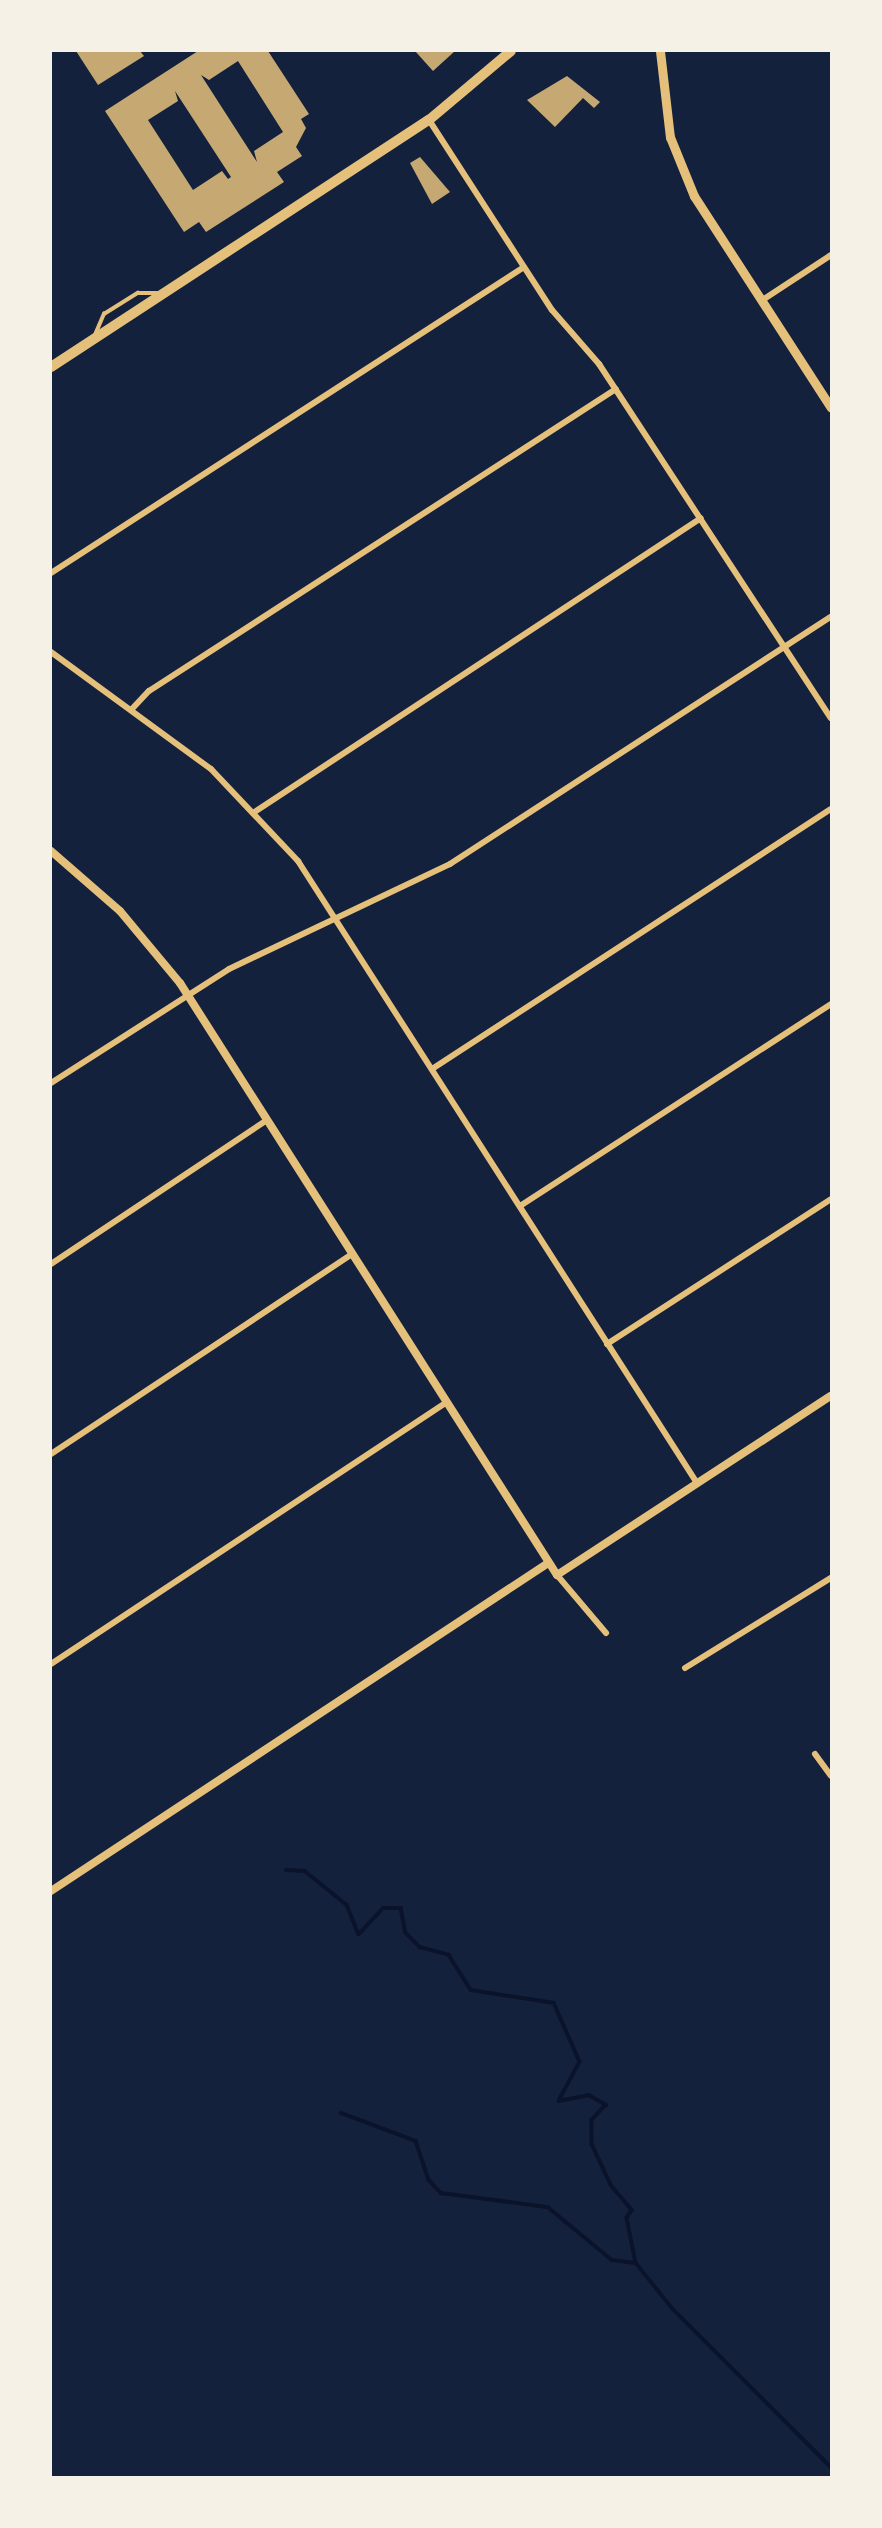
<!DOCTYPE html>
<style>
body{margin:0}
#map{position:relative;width:882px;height:2528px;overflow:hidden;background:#14213d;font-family:"Fira Sans",sans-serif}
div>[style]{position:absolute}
.stream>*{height:3.5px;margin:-1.75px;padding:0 1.75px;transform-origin:1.75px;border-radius:1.75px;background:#0b132b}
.building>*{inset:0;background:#c6a872}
.service>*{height:3.5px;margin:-1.75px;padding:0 1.75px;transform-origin:1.75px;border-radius:1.75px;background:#e5c07b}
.minor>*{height:6px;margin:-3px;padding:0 3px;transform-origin:3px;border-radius:3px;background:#e5c07b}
.tertiary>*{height:8px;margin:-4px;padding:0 4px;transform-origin:4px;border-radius:4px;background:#e5c07b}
.secondary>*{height:9px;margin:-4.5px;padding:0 4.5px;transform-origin:4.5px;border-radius:4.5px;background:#e5c07b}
.primary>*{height:10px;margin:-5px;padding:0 5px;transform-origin:5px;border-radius:5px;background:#e5c07b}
span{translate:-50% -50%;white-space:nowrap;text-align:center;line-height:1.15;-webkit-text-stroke:6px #f6f1e7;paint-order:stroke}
.frame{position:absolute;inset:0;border:52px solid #f6f1e7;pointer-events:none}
</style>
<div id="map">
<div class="stream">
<i style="left:286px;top:1870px;width:19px;rotate:3deg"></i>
<i style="left:305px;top:1871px;width:54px;rotate:39deg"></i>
<i style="left:347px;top:1905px;width:31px;rotate:68deg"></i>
<i style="left:359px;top:1934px;width:35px;rotate:-47deg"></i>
<i style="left:383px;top:1908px;width:18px"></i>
<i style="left:401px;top:1908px;width:25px;rotate:79deg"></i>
<i style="left:406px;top:1933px;width:20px;rotate:45deg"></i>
<i style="left:420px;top:1947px;width:30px;rotate:15deg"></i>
<i style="left:449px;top:1955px;width:41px;rotate:57.8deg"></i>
<i style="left:471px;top:1990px;width:84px;rotate:8.9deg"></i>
<i style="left:554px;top:2003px;width:64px;rotate:66.2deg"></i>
<i style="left:580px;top:2062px;width:44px;rotate:118.3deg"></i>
<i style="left:559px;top:2101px;width:31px;rotate:-11deg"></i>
<i style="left:589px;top:2095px;width:20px;rotate:30deg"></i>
<i style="left:606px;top:2105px;width:21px;rotate:133deg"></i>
<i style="left:592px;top:2120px;width:24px;rotate:90deg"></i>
<i style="left:592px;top:2144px;width:45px;rotate:65.1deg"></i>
<i style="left:611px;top:2185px;width:33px;rotate:50deg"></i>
<i style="left:632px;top:2210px;width:9px;rotate:122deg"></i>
<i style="left:627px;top:2218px;width:46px;rotate:78.7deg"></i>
<i style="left:636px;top:2263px;width:59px;rotate:51.2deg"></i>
<i style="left:673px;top:2309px;width:223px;rotate:45deg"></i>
<i style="left:341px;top:2113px;width:80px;rotate:20.5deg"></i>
<i style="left:416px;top:2141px;width:41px;rotate:71.6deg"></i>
<i style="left:429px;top:2180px;width:18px;rotate:47deg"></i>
<i style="left:441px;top:2193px;width:108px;rotate:7.5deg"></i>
<i style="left:548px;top:2207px;width:83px;rotate:39.6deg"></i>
<i style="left:612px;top:2260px;width:24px;rotate:7deg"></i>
</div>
<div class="building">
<i style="clip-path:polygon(76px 51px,140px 51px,144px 56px,98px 85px)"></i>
<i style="clip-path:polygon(evenodd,198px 51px,268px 51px,309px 114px,301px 119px,306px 128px,296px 147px,302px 156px,277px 172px,284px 182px,206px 232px,199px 222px,184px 232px,105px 111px,198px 51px,238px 61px,283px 132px,254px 151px,257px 162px,201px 75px,209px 80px,238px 61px,198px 51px,175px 91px,231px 177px,228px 179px,222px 171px,193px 190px,148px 120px,178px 101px,175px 91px)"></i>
<i style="clip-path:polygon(415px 51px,455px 51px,433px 71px)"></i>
<i style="clip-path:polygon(567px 76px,600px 102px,594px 108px,583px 98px,555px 127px,527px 100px)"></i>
<i style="clip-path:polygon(420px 157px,450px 192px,432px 204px,410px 163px)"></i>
</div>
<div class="service">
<i style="left:95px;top:335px;width:23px;rotate:-67deg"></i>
<i style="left:104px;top:314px;width:40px;rotate:-32deg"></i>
<i style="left:138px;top:293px;width:21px"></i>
</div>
<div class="minor">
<i style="left:429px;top:120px;width:226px;rotate:57.1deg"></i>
<i style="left:552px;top:310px;width:72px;rotate:49deg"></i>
<i style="left:599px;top:364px;width:423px;rotate:56.8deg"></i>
<i style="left:761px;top:301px;width:84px;rotate:-33.3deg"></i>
<i style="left:51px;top:573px;width:563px;rotate:-32.9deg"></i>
<i style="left:51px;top:652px;width:198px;rotate:36.2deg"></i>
<i style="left:211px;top:769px;width:127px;rotate:46.6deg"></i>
<i style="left:298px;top:861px;width:739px;rotate:57.32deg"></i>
<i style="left:131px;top:710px;width:26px;rotate:-47deg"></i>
<i style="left:149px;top:691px;width:556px;rotate:-32.89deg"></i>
<i style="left:253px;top:813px;width:536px;rotate:-33.36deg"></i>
<i style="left:432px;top:1069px;width:476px;rotate:-33.1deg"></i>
<i style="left:51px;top:1083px;width:211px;rotate:-32.6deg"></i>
<i style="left:229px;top:969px;width:245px;rotate:-25.4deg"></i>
<i style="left:450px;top:864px;width:454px;rotate:-33deg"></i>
<i style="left:520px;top:1206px;width:371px;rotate:-33deg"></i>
<i style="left:51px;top:1264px;width:260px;rotate:-33.7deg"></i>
<i style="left:607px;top:1344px;width:267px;rotate:-32.9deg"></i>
<i style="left:51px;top:1454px;width:361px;rotate:-33.6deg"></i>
<i style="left:557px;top:1575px;width:76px;rotate:49.8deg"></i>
<i style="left:51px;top:1664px;width:473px;rotate:-33.5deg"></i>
<i style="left:685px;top:1668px;width:172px;rotate:-31.7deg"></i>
<i style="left:815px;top:1754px;width:27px;rotate:54deg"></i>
</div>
<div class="tertiary">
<i style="left:51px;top:851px;width:91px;rotate:41deg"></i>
<i style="left:120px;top:911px;width:94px;rotate:50.2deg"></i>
<i style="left:180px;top:983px;width:702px;rotate:57.51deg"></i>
<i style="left:557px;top:1575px;width:327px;rotate:-33.2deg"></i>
<i style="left:51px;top:1891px;width:595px;rotate:-33.42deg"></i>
</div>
<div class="secondary">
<i style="left:660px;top:51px;width:87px;rotate:83.4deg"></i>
<i style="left:670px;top:137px;width:64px;rotate:67.9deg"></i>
<i style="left:694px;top:196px;width:252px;rotate:57.1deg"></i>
</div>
<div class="primary">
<i style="left:51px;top:367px;width:452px;rotate:-33.2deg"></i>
<i style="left:429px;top:120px;width:107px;rotate:-40.1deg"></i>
</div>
<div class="frame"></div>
</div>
